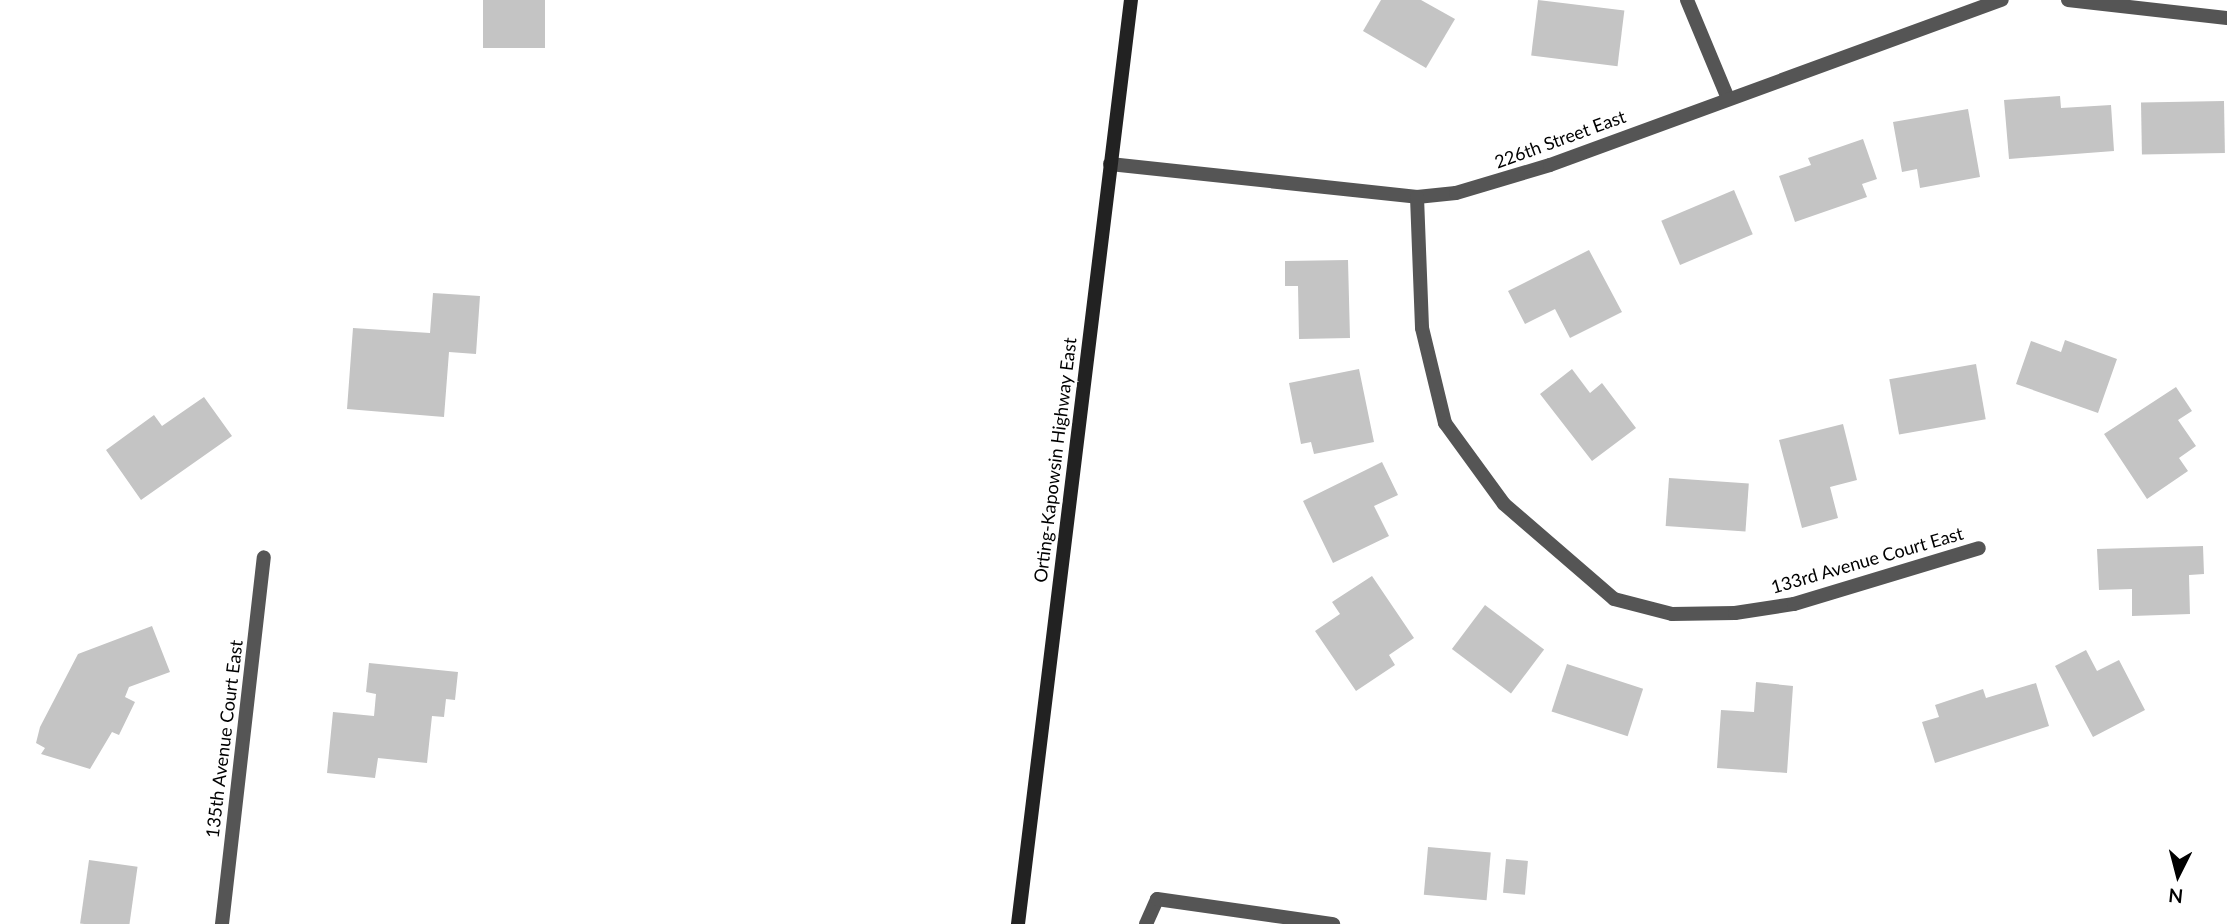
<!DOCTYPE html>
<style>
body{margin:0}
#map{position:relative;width:2227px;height:924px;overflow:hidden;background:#fff;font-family:Lato,sans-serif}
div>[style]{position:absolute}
.building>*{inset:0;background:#c4c4c4;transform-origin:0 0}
.lane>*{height:14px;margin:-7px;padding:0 7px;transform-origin:7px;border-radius:7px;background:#555}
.street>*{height:14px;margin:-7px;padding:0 7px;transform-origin:7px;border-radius:7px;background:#555}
.secondary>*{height:14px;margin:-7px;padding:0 7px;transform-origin:7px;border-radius:7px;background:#222}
span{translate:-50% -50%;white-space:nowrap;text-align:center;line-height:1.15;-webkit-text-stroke:5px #fff;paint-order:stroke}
.street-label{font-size:18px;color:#000}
.north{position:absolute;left:2143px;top:840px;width:70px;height:70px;-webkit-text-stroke:5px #fff;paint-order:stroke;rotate:186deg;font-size:19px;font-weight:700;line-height:28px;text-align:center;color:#000}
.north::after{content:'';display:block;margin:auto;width:24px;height:32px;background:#000;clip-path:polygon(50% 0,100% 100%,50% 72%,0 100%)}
</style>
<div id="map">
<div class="building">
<i style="left:483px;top:0;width:62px;height:48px"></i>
<i style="clip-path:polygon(1381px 0,1421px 0,1455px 19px,1426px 68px,1363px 31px)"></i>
<i style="left:1538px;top:0;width:87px;height:56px;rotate:7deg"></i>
<i style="clip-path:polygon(2060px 96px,2061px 108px,2111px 105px,2114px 151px,2009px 159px,2004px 100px)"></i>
<i style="left:2224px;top:101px;width:52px;height:83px;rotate:89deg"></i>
<i style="clip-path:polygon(1968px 109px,1980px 177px,1920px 188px,1917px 169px,1902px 172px,1893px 122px)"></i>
<i style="clip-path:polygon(1863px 139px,1877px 179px,1862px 184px,1867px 197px,1795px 222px,1779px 176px,1811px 165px,1808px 158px)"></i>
<i style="left:1734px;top:190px;width:48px;height:79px;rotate:67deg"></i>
<i style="clip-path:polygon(1589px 250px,1622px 312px,1570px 338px,1555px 309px,1525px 324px,1508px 291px)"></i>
<i style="clip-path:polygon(1348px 260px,1350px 338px,1299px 339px,1298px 286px,1285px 286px,1285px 261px)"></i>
<i style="clip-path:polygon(433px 293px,480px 296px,476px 354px,449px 352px,444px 417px,347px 409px,353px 328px,430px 333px)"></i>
<i style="clip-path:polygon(2065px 340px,2117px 359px,2098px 413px,2016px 384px,2031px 341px,2061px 352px)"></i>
<i style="left:1976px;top:364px;width:56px;height:88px;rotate:80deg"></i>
<i style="clip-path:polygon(1359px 369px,1374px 442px,1314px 454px,1311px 442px,1301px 444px,1289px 383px)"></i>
<i style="clip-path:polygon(1572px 369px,1590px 393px,1602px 383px,1636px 428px,1592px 461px,1540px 394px)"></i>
<i style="clip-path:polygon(2176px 387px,2192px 411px,2178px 420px,2196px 446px,2179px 458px,2188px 471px,2147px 499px,2104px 434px)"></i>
<i style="clip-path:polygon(204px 397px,232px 436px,141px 500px,106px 450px,154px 415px,162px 426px)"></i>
<i style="clip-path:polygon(1843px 424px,1857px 480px,1830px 487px,1838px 518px,1802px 528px,1779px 440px)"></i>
<i style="clip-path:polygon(1382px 462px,1398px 495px,1374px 506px,1389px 536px,1333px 563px,1303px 501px)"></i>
<i style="left:1669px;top:478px;width:80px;height:48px;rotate:4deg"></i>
<i style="clip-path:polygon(2203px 546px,2204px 574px,2189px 575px,2190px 614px,2132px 616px,2132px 589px,2099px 590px,2097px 549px)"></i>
<i style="clip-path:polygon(1372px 576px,1414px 638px,1389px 655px,1395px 665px,1356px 691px,1315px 631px,1340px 614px,1332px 602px)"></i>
<i style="left:1485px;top:605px;width:74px;height:55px;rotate:37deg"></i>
<i style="clip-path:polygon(152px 626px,170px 672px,129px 687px,125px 697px,135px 702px,119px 735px,112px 732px,90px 769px,41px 754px,45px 748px,36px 743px,40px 727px,78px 654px)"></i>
<i style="clip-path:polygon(2086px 650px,2097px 671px,2119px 660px,2145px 710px,2093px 737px,2055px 666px)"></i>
<i style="clip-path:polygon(369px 663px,458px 672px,455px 700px,446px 699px,444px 717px,432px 716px,427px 763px,378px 758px,375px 778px,327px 773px,333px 712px,374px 716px,376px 694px,366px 692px)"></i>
<i style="left:1567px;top:664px;width:80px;height:50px;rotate:18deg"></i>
<i style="clip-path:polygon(1756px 682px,1793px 686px,1787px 773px,1717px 768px,1721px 710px,1754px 712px)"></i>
<i style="clip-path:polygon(2036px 683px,2049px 726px,1935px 763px,1922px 722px,1939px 717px,1935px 705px,1983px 689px,1986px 698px)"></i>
<i style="left:1428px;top:847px;width:63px;height:48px;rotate:5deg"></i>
<i style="left:1506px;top:859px;width:22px;height:34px;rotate:5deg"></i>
<i style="left:89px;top:860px;width:49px;height:64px;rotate:8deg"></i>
</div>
<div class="lane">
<i style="left:1146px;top:924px;width:27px;rotate:-66deg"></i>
<i style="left:1157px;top:899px;width:178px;rotate:8.1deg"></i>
</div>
<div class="street">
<i style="left:1687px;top:0;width:104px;rotate:67.4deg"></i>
<i style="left:2068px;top:0;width:160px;rotate:6.5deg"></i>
<i style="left:1110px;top:164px;width:309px;rotate:6.1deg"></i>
<i style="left:1417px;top:197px;width:39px;rotate:-6deg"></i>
<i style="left:1456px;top:193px;width:98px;rotate:-16.6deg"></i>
<i style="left:1550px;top:165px;width:481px;rotate:-20.1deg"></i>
<i style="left:1417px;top:197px;width:131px;rotate:87.8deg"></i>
<i style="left:1422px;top:328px;width:98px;rotate:76.4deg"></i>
<i style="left:1445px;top:423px;width:100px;rotate:53.9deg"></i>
<i style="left:1504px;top:504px;width:145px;rotate:40.8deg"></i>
<i style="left:1614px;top:599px;width:60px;rotate:14.5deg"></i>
<i style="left:1672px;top:614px;width:63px;rotate:-0.9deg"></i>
<i style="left:1735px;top:613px;width:60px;rotate:-8.7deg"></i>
<i style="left:1794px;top:604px;width:193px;rotate:-16.8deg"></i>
<i style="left:222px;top:924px;width:369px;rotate:-83.5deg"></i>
</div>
<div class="secondary">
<i style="left:1018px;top:924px;width:931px;rotate:-83.03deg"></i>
</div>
<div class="street-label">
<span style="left:1560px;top:139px;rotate:-20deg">226th Street East</span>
<span style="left:1055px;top:460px;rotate:-83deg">Orting-Kapowsin Highway East</span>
<span style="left:1867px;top:560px;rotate:-16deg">133rd Avenue Court East</span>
<span style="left:224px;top:739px;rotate:-83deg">135th Avenue Court East</span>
</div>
<div class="north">N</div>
</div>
